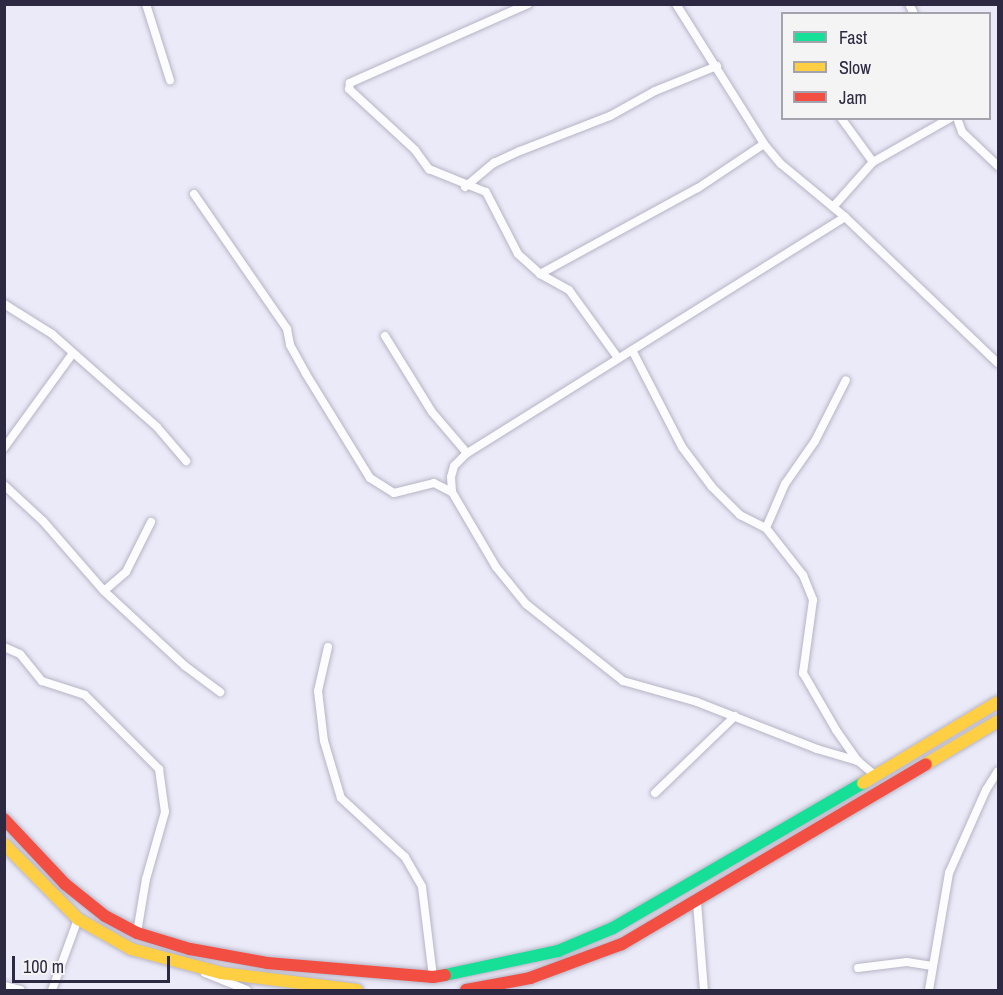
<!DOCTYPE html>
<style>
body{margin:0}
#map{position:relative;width:1003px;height:995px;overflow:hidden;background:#ebeaf8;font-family:"Archivo Narrow",sans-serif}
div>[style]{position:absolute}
.roads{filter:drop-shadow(0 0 2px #b6b4c5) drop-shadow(0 0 2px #b6b4c5)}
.street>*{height:8px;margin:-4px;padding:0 4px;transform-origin:4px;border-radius:4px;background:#fcfcfe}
.fast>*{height:12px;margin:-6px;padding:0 6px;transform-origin:6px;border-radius:6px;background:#16e098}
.slow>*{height:12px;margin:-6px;padding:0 6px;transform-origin:6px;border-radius:6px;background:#ffcf43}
.jam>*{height:12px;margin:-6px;padding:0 6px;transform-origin:6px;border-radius:6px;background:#f24e42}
span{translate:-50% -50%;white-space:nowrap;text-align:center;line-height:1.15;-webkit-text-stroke:6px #f4f4f4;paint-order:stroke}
.frame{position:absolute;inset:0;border:6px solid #2d2942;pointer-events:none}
.legend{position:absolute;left:781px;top:12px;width:210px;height:108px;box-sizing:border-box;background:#f4f4f4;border:2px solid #a4a3ad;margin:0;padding:8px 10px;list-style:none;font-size:18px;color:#2d2942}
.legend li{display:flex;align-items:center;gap:12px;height:30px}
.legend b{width:30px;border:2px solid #a4a3ad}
.scale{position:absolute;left:12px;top:956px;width:158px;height:27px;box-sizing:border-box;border:3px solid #2d2942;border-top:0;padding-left:8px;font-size:18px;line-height:21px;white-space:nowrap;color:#2d2942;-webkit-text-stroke:4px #f4f4f4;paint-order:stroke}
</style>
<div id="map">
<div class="roads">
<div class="street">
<i style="left:146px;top:4px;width:80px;rotate:72.5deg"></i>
<i style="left:528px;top:4px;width:195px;rotate:156.1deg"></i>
<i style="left:350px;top:83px;width:6px;rotate:99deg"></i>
<i style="left:349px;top:89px;width:90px;rotate:42.7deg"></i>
<i style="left:415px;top:150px;width:24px;rotate:54deg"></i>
<i style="left:429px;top:169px;width:61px;rotate:22deg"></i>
<i style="left:486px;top:192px;width:70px;rotate:62.7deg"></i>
<i style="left:518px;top:254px;width:30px;rotate:42deg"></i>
<i style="left:540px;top:274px;width:33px;rotate:29deg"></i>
<i style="left:569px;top:290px;width:84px;rotate:54.2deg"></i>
<i style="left:676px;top:4px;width:165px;rotate:57.8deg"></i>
<i style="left:764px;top:144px;width:26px;rotate:50deg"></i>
<i style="left:781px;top:164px;width:83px;rotate:39.6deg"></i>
<i style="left:845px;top:217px;width:211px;rotate:43.7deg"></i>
<i style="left:909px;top:4px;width:11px;rotate:63deg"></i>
<i style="left:841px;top:118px;width:54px;rotate:54deg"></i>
<i style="left:957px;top:118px;width:15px;rotate:70deg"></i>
<i style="left:962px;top:132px;width:50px;rotate:43.4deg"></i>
<i style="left:465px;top:187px;width:38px;rotate:-40deg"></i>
<i style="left:494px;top:163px;width:29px;rotate:-25deg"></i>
<i style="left:520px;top:151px;width:97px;rotate:-21.3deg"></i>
<i style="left:610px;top:116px;width:51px;rotate:-29.1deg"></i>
<i style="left:655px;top:91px;width:67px;rotate:-22deg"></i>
<i style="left:194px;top:194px;width:164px;rotate:55.4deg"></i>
<i style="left:287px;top:329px;width:16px;rotate:79deg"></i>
<i style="left:290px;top:345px;width:33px;rotate:61deg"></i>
<i style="left:306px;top:374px;width:122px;rotate:58.4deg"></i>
<i style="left:370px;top:478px;width:28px;rotate:32deg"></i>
<i style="left:394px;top:493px;width:41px;rotate:-14deg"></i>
<i style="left:434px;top:483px;width:20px;rotate:27deg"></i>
<i style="left:833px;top:207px;width:60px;rotate:-48.4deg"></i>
<i style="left:873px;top:162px;width:89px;rotate:-29.7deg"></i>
<i style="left:845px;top:217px;width:446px;rotate:148deg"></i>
<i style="left:467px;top:453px;width:18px;rotate:135deg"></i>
<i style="left:454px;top:466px;width:11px;rotate:105deg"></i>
<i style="left:451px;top:477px;width:15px;rotate:86deg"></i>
<i style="left:452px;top:492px;width:87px;rotate:59.6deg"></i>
<i style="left:496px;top:567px;width:48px;rotate:51deg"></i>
<i style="left:526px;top:604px;width:124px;rotate:38.4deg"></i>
<i style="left:623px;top:681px;width:77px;rotate:15.8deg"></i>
<i style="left:697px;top:702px;width:129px;rotate:21.4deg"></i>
<i style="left:817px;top:749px;width:43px;rotate:16.3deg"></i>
<i style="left:540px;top:274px;width:180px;rotate:-28.6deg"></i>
<i style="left:698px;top:188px;width:79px;rotate:-33.7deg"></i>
<i style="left:4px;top:304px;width:57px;rotate:32deg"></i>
<i style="left:52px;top:334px;width:140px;rotate:41.5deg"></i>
<i style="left:157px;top:427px;width:45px;rotate:49.5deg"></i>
<i style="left:385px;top:336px;width:89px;rotate:58.3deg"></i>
<i style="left:432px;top:412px;width:54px;rotate:49.5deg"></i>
<i style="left:632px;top:350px;width:109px;rotate:62.7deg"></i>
<i style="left:682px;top:447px;width:50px;rotate:53.1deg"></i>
<i style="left:712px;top:487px;width:40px;rotate:45deg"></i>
<i style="left:740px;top:515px;width:29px;rotate:27deg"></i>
<i style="left:766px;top:528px;width:60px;rotate:51.8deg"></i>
<i style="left:803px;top:575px;width:27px;rotate:68deg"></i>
<i style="left:813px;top:600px;width:74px;rotate:97.8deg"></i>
<i style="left:803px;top:673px;width:66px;rotate:59.9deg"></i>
<i style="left:836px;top:730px;width:38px;rotate:55deg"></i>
<i style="left:858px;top:761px;width:23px;rotate:40deg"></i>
<i style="left:4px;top:448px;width:117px;rotate:-54deg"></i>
<i style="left:4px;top:485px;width:53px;rotate:42.7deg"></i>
<i style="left:43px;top:521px;width:93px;rotate:48.9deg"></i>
<i style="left:104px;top:591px;width:110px;rotate:42.8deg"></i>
<i style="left:185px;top:666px;width:44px;rotate:36.6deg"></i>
<i style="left:766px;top:528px;width:48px;rotate:-66.6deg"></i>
<i style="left:785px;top:484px;width:52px;rotate:-55.1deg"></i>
<i style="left:815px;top:441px;width:68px;rotate:-63.1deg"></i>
<i style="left:104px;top:591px;width:29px;rotate:-41deg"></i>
<i style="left:126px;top:572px;width:56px;rotate:-63.4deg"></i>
<i style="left:4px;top:647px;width:17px;rotate:24deg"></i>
<i style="left:20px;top:654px;width:35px;rotate:51deg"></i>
<i style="left:42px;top:681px;width:45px;rotate:18deg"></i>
<i style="left:85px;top:695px;width:105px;rotate:45deg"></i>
<i style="left:159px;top:769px;width:43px;rotate:82.1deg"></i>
<i style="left:165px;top:812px;width:70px;rotate:105.8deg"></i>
<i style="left:146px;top:879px;width:55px;rotate:99.5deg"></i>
<i style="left:328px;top:647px;width:45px;rotate:102.8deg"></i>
<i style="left:318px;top:691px;width:50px;rotate:83.2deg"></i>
<i style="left:324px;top:741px;width:59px;rotate:73.4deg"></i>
<i style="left:341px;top:798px;width:87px;rotate:42.7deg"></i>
<i style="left:405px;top:857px;width:34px;rotate:60deg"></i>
<i style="left:422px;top:887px;width:91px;rotate:83deg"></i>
<i style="left:655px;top:793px;width:111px;rotate:-43.9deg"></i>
<i style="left:697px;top:902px;width:88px;rotate:85.5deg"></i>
<i style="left:858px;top:968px;width:49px;rotate:-7deg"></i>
<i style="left:907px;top:962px;width:24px;rotate:9deg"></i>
<i style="left:205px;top:973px;width:45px;rotate:22deg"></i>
<i style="left:4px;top:986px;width:17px;rotate:13deg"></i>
<i style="left:52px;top:990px;width:76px;rotate:-69.9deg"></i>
<i style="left:929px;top:990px;width:119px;rotate:-80.3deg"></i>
<i style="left:949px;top:873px;width:91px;rotate:-66deg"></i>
<i style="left:986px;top:790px;width:22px;rotate:-58deg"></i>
</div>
<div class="fast">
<i style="left:445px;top:975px;width:116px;rotate:-12deg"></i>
<i style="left:558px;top:951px;width:60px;rotate:-22.7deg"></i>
<i style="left:613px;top:928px;width:289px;rotate:-30.1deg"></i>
</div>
<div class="slow">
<i style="left:926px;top:764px;width:84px;rotate:-30.8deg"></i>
<i style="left:863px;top:783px;width:157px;rotate:-31deg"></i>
<i style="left:4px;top:844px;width:105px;rotate:45.4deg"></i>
<i style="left:78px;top:919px;width:61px;rotate:29.5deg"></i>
<i style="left:131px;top:949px;width:93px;rotate:14.9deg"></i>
<i style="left:221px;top:973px;width:137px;rotate:7.1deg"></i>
</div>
<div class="jam">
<i style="left:4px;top:819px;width:89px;rotate:46.8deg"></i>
<i style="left:65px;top:884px;width:51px;rotate:38.7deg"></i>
<i style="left:105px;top:916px;width:36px;rotate:28deg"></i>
<i style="left:137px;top:933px;width:55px;rotate:16.8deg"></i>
<i style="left:190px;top:949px;width:78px;rotate:10.3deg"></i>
<i style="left:267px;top:963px;width:167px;rotate:4.8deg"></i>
<i style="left:433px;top:977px;width:12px;rotate:-9deg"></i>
<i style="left:466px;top:990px;width:65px;rotate:-10.6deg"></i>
<i style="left:530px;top:978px;width:98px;rotate:-20.3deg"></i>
<i style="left:622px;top:944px;width:353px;rotate:-30.6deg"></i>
</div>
</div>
<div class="frame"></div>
<ul class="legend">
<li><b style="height:8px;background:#16e098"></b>Fast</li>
<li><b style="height:8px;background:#ffcf43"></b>Slow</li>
<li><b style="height:8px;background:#f24e42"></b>Jam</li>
</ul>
<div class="scale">100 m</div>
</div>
